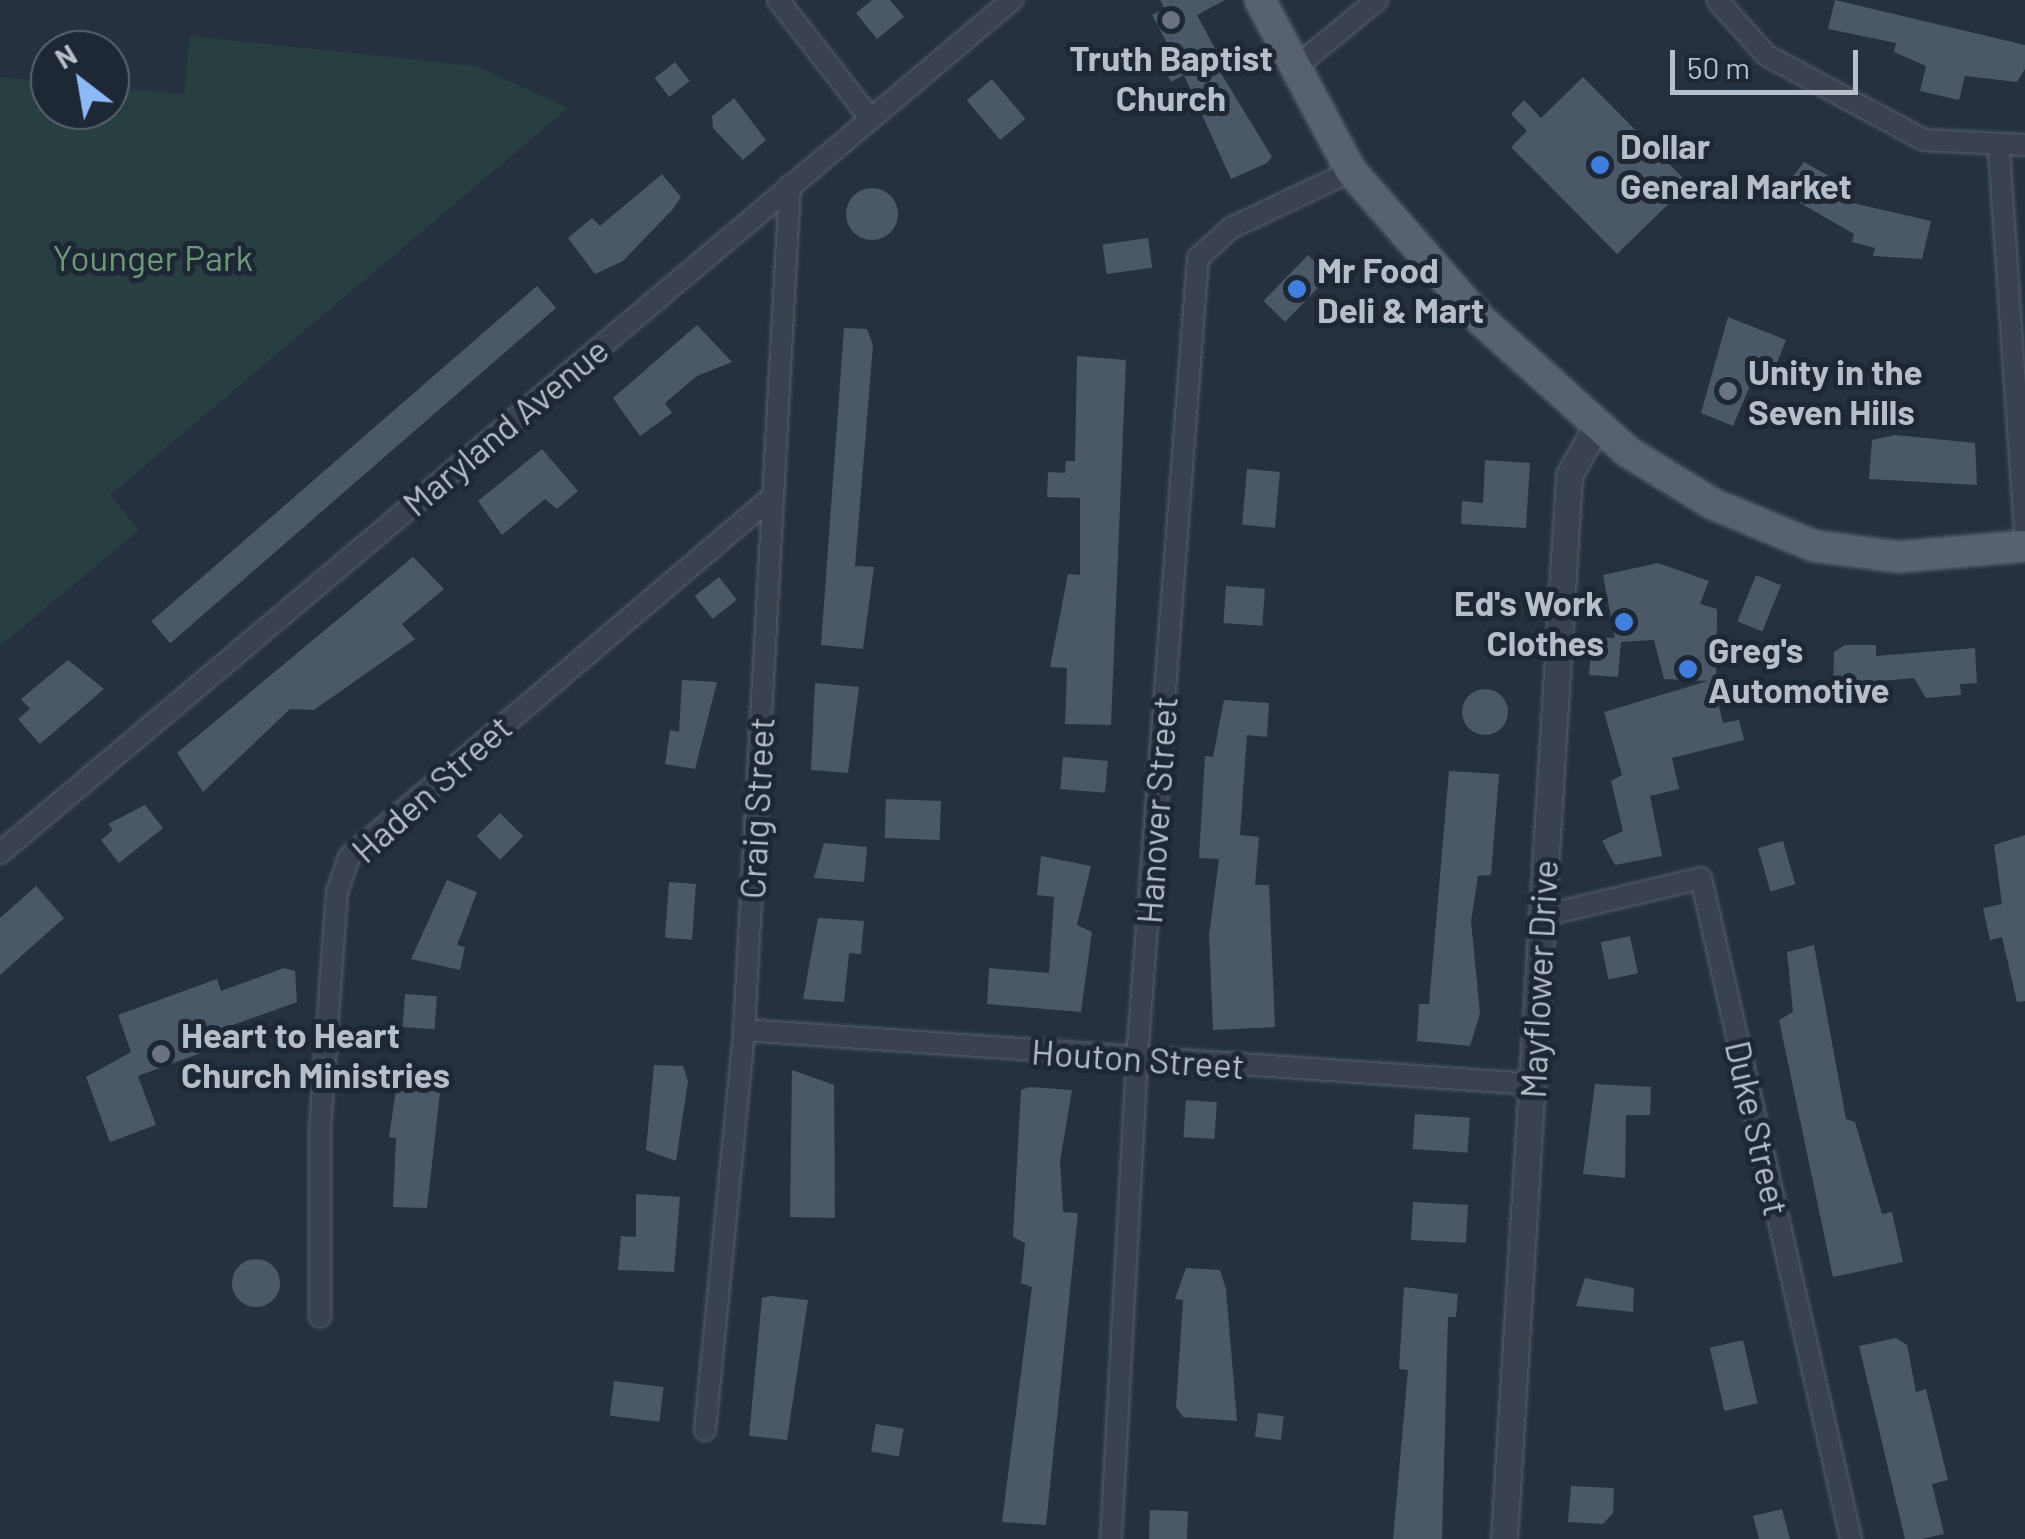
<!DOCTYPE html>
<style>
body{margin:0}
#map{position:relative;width:2025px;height:1539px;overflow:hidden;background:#25313e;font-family:Barlow,sans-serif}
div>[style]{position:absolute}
.green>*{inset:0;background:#283f41}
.building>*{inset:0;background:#4b5867;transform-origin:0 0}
.round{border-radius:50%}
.roads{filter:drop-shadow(0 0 2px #57606c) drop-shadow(0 0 2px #57606c)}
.minor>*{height:20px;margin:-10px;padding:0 10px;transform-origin:10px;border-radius:10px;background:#39424e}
.tertiary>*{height:25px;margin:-12.5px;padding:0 12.5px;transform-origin:12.5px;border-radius:12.5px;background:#39424e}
.primary>*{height:30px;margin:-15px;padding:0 15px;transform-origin:15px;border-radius:15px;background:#57626e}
.dots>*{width:28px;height:28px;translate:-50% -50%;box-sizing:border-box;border:5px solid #1e2734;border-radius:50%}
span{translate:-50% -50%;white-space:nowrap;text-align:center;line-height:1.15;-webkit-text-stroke:10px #1e2734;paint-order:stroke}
.poi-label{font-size:35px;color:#b5bec9;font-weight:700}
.left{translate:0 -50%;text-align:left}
.right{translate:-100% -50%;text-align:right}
.park-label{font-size:35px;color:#6d9a76}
.street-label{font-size:35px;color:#b5bec9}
.north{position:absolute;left:30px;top:30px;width:100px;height:100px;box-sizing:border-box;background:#1e2734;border:2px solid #5a6370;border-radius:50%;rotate:329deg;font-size:28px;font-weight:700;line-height:40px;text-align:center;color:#b5bec9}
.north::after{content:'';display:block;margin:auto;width:35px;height:45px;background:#8db9f6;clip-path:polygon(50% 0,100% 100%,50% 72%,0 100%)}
.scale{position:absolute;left:1670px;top:50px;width:188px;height:45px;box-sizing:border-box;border:5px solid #b5bec9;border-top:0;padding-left:12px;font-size:30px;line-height:35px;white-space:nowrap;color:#b5bec9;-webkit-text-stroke:8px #1e2734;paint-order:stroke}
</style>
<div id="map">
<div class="green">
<i style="clip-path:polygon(190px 36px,476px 66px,568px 108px,110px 495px,139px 530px,0 646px,0 77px,50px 82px,50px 110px,110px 110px,110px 87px,184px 94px)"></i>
</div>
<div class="building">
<i style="clip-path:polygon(872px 0,890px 0,904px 17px,877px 39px,856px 13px)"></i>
<i style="clip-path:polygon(1160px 0,1225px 0,1197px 15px,1218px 54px,1211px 57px,1272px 157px,1267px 163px,1231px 179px,1184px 75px,1171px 82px,1160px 61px,1167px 43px,1152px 15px,1165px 9px)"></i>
<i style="clip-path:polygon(1835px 0,2025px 45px,2025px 69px,2017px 82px,1965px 76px,1959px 100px,1920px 91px,1926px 66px,1894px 52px,1896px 43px,1828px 29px)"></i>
<i style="left:675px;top:62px;width:24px;height:26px;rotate:52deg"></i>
<i style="clip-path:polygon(1583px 77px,1689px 184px,1617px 254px,1511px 147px,1527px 131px,1511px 114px,1524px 100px,1541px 118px)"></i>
<i style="left:992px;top:79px;width:52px;height:33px;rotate:50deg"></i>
<i style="clip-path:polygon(734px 98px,766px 140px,743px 160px,713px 128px,712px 116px)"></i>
<i style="clip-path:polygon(1804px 162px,1843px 184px,1835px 199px,1931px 221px,1922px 259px,1873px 256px,1875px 248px,1852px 242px,1854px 234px,1781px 192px)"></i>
<i style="clip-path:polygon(662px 174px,681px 197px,673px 209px,623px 261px,595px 274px,568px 238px,592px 218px,600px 226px)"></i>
<i class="round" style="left:846px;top:188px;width:52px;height:52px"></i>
<i style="left:1148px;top:238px;width:30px;height:46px;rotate:82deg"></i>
<i style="left:1308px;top:255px;width:30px;height:64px;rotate:44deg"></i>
<i style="left:537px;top:286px;width:29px;height:511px;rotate:49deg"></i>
<i style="clip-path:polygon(1728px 317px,1786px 340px,1774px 370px,1759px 364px,1733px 426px,1701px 413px)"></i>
<i style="clip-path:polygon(697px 325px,732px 362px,697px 376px,665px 403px,672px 413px,640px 436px,613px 398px)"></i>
<i style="clip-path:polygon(844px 328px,867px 329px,873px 345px,855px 566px,874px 567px,863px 649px,821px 645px)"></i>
<i style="clip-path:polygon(1077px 356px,1126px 360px,1111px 725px,1065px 724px,1067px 668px,1050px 667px,1068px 574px,1080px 575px,1080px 498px,1047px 497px,1048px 472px,1065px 473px,1066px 461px,1075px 461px)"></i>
<i style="clip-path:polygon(1895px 435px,1975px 443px,1977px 485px,1869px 479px,1872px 440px)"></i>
<i style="clip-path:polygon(542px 449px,578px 491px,557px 509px,545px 499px,502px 535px,478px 501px)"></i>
<i style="clip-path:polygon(1485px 460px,1530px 463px,1526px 528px,1461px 524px,1462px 501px,1483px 503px)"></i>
<i style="left:1247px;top:469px;width:33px;height:56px;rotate:5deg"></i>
<i style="clip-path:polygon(413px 557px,444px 589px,402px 624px,415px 639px,314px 710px,290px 709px,203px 792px,177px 753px)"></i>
<i style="clip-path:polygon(1658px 563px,1709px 581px,1700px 604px,1717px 609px,1716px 694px,1723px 723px,1739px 720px,1744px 740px,1672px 758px,1679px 789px,1650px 796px,1662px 856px,1615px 865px,1602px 841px,1623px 831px,1611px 781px,1622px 775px,1604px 712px,1708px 681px,1664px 679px,1654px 640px,1621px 642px,1618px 677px,1589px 675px,1592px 637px,1615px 638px,1603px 575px)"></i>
<i style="left:1756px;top:575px;width:27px;height:50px;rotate:22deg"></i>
<i style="left:719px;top:577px;width:29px;height:31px;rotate:52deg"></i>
<i style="left:1226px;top:586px;width:39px;height:37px;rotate:4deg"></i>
<i style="clip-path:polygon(1845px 645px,1876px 645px,1876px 656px,1975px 648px,1977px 683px,1960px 684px,1961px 695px,1926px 698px,1914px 678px,1833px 685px,1834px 652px)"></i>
<i style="clip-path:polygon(68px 660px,104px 689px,40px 744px,18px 719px,30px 709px,21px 699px)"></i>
<i style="clip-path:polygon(682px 680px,717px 682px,695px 769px,665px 764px,670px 730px,679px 732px)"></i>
<i style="clip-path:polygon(815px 683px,859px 687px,848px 773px,811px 770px)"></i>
<i class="round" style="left:1462px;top:689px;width:46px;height:46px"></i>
<i style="clip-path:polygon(1224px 700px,1269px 703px,1267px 737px,1247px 735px,1240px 835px,1259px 837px,1255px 885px,1269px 885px,1275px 1027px,1213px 1030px,1209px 935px,1219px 859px,1199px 858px,1205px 756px,1213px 757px)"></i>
<i style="left:1063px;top:757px;width:45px;height:32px;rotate:5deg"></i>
<i style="clip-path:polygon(1449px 771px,1499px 774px,1491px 875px,1478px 876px,1471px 921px,1480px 1013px,1470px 1046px,1417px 1041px,1419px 1004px,1429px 1004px)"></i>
<i style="left:886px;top:799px;width:55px;height:39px;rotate:2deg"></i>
<i style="clip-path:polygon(145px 805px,163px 828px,119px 863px,101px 840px,113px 830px,108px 824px)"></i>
<i style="left:500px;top:813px;width:33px;height:33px;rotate:45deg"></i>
<i style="clip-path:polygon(2025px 835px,2025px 1001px,2017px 1002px,2002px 937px,1990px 940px,1983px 908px,2002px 904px,1994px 845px)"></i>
<i style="left:1783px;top:841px;width:45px;height:26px;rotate:74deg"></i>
<i style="clip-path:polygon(824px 843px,867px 847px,864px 882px,814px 878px)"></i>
<i style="clip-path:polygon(1041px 856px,1091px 866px,1077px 925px,1092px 932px,1081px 1012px,987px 1004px,989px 968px,1049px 973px,1054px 897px,1037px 895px)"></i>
<i style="clip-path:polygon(447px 880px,477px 892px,457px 945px,465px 947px,460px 970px,411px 959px)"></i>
<i style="left:669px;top:882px;width:27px;height:56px;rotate:4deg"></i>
<i style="clip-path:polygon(36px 886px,64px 918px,0 975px,0 918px)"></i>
<i style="clip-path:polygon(818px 918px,864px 921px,861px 954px,849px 953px,844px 1002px,803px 999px)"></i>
<i style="left:1630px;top:936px;width:38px;height:30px;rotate:78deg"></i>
<i style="clip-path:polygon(1814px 945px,1846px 1119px,1855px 1122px,1882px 1214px,1892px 1212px,1903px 1262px,1833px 1277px,1779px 1020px,1793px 1012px,1787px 952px)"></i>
<i style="clip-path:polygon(284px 968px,295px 971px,297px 1002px,233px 1025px,239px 1039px,138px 1076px,156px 1125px,110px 1142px,86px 1077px,131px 1052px,118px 1015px,217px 979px,221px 991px)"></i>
<i style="left:405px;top:994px;width:32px;height:33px;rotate:4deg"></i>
<i style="clip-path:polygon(654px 1065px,683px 1066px,688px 1081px,676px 1161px,646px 1150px)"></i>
<i style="clip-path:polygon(399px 1069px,434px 1073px,441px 1084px,427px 1208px,393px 1207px,396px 1138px,389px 1137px)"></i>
<i style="clip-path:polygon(792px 1070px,834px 1085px,835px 1218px,790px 1217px)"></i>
<i style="clip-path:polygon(1595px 1084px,1651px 1087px,1650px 1115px,1626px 1115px,1625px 1178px,1583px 1174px)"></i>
<i style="clip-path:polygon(1030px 1087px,1072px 1090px,1060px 1161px,1063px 1212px,1078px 1213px,1046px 1525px,1002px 1522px,1032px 1287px,1021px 1283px,1025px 1243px,1013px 1237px,1021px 1090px)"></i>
<i style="left:1186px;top:1100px;width:31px;height:37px;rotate:4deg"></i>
<i style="left:1415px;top:1114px;width:55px;height:35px;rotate:4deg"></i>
<i style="clip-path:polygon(636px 1194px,680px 1197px,674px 1272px,618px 1270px,621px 1236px,636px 1237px)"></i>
<i style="left:1413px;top:1202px;width:55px;height:38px;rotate:3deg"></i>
<i class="round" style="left:232px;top:1259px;width:48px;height:48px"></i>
<i style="clip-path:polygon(1186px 1268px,1220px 1270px,1226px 1289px,1237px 1421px,1183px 1417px,1176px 1407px,1183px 1300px,1175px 1299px)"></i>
<i style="clip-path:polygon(1585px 1278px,1634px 1288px,1633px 1312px,1576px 1306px)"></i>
<i style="clip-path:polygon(1404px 1287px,1458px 1294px,1456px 1317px,1448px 1317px,1442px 1539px,1393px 1539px,1408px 1370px,1399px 1369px)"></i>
<i style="clip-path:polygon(770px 1296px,808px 1300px,787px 1440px,749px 1436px,762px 1298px)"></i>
<i style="clip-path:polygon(1896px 1338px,1907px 1345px,1916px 1392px,1926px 1389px,1948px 1480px,1932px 1484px,1944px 1534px,1922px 1539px,1905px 1539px,1859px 1346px)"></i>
<i style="left:1743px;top:1340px;width:65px;height:34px;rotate:77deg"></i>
<i style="left:614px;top:1381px;width:50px;height:35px;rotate:7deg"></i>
<i style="left:1258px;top:1413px;width:26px;height:24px;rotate:7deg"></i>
<i style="left:876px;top:1424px;width:28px;height:28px;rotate:10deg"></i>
<i style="clip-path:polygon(1571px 1486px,1614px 1488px,1613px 1513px,1603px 1524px,1568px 1522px)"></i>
<i style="clip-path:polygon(1782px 1509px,1790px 1539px,1759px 1539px,1753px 1516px)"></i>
<i style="left:1150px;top:1510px;width:38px;height:29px;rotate:2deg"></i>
</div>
<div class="roads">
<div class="minor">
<i style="left:778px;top:0;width:150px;rotate:52.1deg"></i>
<i style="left:1717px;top:0;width:74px;rotate:48.3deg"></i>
<i style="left:1766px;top:55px;width:179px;rotate:28.3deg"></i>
<i style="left:1924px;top:140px;width:101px;rotate:2.8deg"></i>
<i style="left:1297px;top:66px;width:104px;rotate:-39.5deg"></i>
<i style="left:1999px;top:150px;width:387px;rotate:86.1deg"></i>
<i style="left:0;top:853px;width:1324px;rotate:-40.13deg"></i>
<i style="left:1542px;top:916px;width:163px;rotate:-13.4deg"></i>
<i style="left:1701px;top:878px;width:678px;rotate:77.21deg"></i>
<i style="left:744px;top:1030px;width:790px;rotate:3.92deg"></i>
<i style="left:320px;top:1317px;width:188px;rotate:-90deg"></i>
<i style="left:320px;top:1129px;width:238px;rotate:-85.9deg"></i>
<i style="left:337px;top:892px;width:37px;rotate:-71deg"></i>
<i style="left:349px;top:857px;width:557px;rotate:-40.41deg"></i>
<i style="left:705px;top:1430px;width:402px;rotate:-84.4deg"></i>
<i style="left:744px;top:1030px;width:846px;rotate:-86.88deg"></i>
<i style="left:1111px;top:1539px;width:482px;rotate:-86.9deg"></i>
<i style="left:1137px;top:1058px;width:802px;rotate:-85.64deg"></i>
<i style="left:1198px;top:258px;width:45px;rotate:-42.3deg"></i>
<i style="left:1231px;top:228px;width:133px;rotate:-25.4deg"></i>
</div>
<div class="tertiary">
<i style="left:1504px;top:1539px;width:1066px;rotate:-86.5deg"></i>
<i style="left:1569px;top:475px;width:55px;rotate:-60.6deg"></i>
</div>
<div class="primary">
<i style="left:1260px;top:0;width:194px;rotate:62deg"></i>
<i style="left:1351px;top:171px;width:198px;rotate:48.9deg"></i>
<i style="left:1481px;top:320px;width:198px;rotate:41.9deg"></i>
<i style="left:1628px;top:452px;width:100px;rotate:31.5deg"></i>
<i style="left:1713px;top:504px;width:109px;rotate:22.6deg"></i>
<i style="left:1814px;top:546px;width:86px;rotate:7.4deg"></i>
<i style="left:1899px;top:557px;width:126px;rotate:-5deg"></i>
</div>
</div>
<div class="dots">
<i style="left:1171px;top:20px;background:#6b7280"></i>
<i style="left:1600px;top:165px;background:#3f7fe0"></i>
<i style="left:1297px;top:289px;background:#3f7fe0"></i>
<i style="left:1728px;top:391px;background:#6b7280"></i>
<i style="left:1624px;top:622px;background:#3f7fe0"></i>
<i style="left:1688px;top:669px;background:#3f7fe0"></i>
<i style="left:161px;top:1054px;background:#6b7280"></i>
</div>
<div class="poi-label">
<span style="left:1171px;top:77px">Truth Baptist<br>Church</span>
<span class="left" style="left:1620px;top:165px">Dollar<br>General Market</span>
<span class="left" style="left:1317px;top:289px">Mr Food<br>Deli &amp; Mart</span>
<span class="left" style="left:1748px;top:391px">Unity in the<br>Seven Hills</span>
<span class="right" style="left:1604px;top:622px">Ed's Work<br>Clothes</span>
<span class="left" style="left:1708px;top:669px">Greg's<br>Automotive</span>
<span class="left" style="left:181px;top:1054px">Heart to Heart<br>Church Ministries</span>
</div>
<div class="park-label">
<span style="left:153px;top:257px">Younger Park</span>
</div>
<div class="street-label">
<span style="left:505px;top:426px;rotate:-40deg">Maryland Avenue</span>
<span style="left:431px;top:788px;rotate:-42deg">Haden Street</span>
<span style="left:756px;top:808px;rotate:-87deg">Craig Street</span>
<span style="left:1156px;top:810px;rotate:-86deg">Hanover Street</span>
<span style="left:1538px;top:979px;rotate:-87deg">Mayflower Drive</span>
<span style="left:1138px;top:1058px;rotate:4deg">Houton Street</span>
<span style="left:1758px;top:1128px;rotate:77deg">Duke Street</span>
</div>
<div class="north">N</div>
<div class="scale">50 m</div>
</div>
